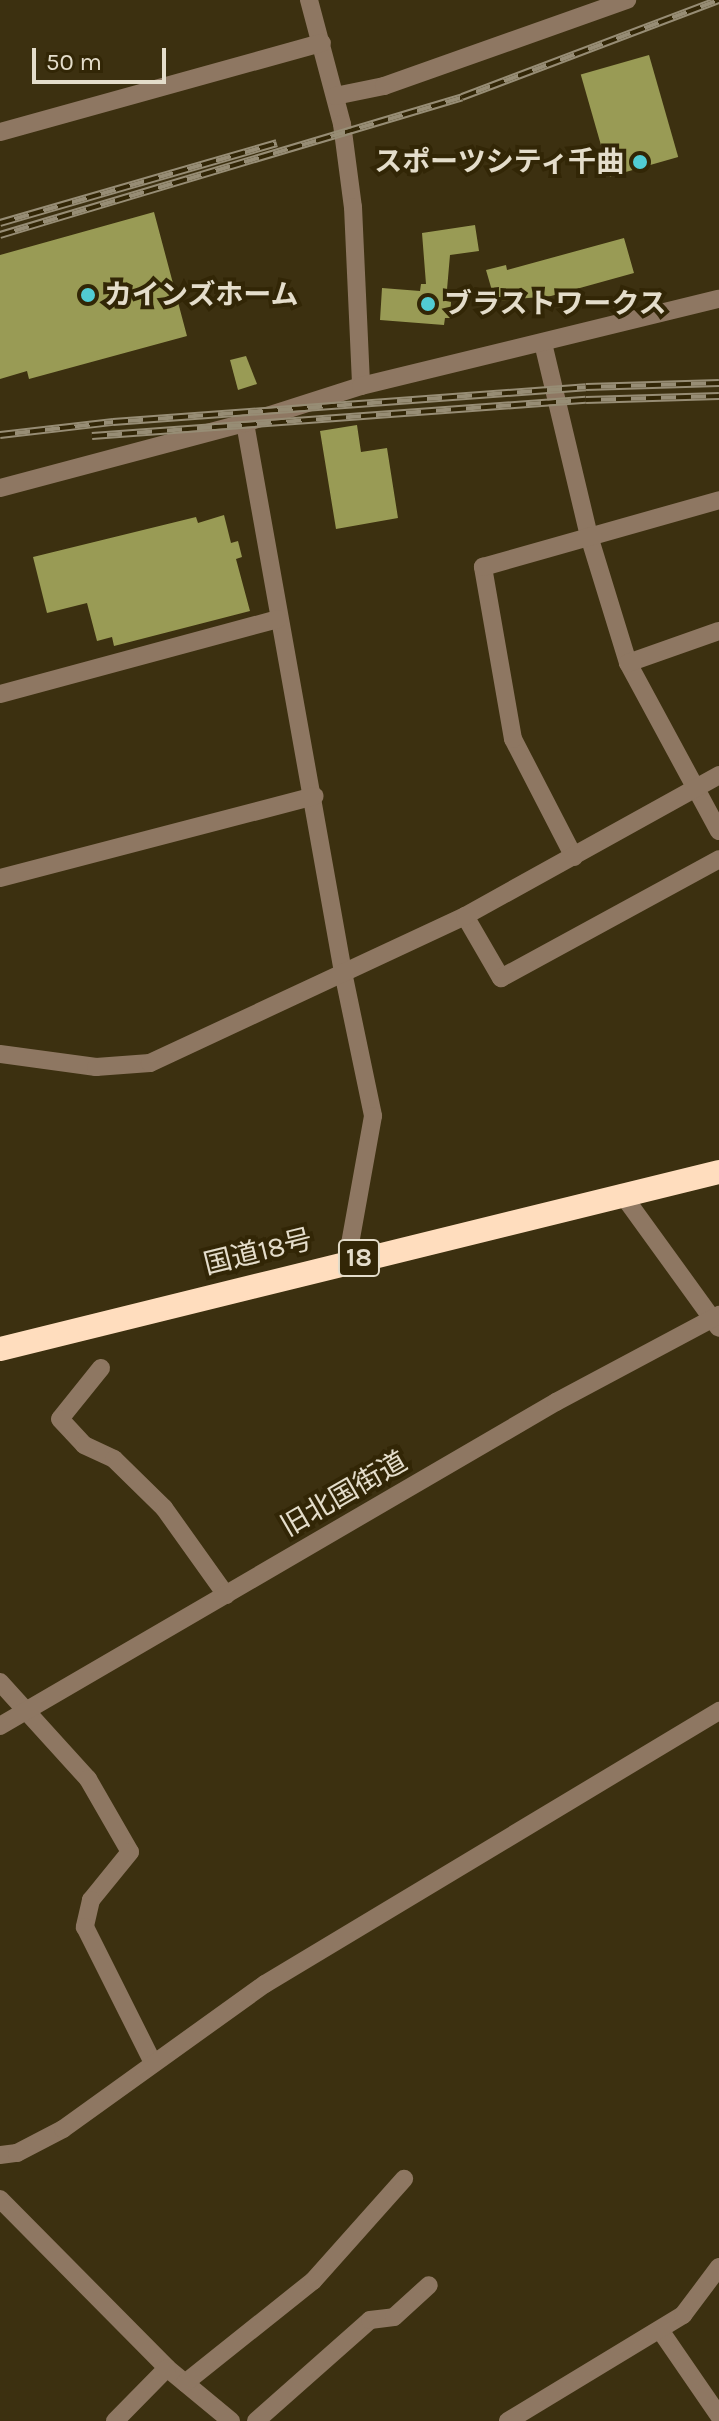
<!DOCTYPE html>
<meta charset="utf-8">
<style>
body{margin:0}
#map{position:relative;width:719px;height:2421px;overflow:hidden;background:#3c3010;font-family:Karla,"Noto Sans JP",sans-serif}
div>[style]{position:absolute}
.building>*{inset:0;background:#999b55;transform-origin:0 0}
.minor>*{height:18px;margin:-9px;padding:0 9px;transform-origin:9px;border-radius:9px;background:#8e7762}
.highway>*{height:24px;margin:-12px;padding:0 12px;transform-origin:12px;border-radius:12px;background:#ffddbe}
.rail>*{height:8px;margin-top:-4px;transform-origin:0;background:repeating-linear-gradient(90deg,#322606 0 15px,#978d75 0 30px);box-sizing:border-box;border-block:2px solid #978d75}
.dots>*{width:22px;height:22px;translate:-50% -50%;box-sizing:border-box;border:4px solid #322606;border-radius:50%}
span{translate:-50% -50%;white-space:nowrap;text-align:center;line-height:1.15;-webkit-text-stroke:8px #322606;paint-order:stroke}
.shield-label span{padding:2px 6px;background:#322606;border:2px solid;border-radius:6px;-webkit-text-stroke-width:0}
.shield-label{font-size:26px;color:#e4ddcb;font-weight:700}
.poi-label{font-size:28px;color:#e4ddcb;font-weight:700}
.right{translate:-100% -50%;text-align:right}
.left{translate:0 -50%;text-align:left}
.street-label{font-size:28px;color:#e4ddcb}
.scale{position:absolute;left:32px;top:48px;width:134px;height:36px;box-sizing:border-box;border:4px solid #e4ddcb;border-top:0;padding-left:10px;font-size:24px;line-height:28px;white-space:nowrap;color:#e4ddcb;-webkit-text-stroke:6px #322606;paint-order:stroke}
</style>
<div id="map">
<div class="building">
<i style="left:649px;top:55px;width:106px;height:71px;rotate:74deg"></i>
<i style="clip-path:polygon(154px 212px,187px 336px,29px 379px,27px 371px,0 379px,0 255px)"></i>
<i style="clip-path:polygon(475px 225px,479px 251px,450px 255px,446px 301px,451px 302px,450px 318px,445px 318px,444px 325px,380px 320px,382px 288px,420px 291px,421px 284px,426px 284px,422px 233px)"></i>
<i style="clip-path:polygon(624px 238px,634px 273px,551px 296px,495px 301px,486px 270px,506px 265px,507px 270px)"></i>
<i style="clip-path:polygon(246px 356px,257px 384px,238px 390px,230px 360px)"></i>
<i style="clip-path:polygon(357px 425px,361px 452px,387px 448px,398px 518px,336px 529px,320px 431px)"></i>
<i style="clip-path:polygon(224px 515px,231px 543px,238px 541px,242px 557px,236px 559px,250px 611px,114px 646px,112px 637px,97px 641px,87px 603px,47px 613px,33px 557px,196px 517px,198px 523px)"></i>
</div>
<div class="minor">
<i style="left:309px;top:0;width:128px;rotate:75.1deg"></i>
<i style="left:342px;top:124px;width:84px;rotate:82.5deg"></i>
<i style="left:353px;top:207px;width:179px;rotate:87.4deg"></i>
<i style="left:335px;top:96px;width:50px;rotate:-11.5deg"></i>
<i style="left:384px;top:86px;width:258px;rotate:-19.5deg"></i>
<i style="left:0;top:132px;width:334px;rotate:-15.5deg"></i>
<i style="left:543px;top:343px;width:198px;rotate:76.6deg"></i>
<i style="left:589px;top:536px;width:133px;rotate:72.9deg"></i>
<i style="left:628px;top:663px;width:191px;rotate:61.6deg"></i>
<i style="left:245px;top:423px;width:558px;rotate:79.88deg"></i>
<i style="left:343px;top:972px;width:147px;rotate:78.2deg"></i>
<i style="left:373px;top:1116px;width:147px;rotate:100.2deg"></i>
<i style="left:0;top:488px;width:253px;rotate:-14.9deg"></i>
<i style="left:245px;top:423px;width:122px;rotate:-17.7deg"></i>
<i style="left:361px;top:386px;width:368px;rotate:-13.7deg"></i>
<i style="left:628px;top:663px;width:96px;rotate:-19.4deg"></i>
<i style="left:0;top:694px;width:288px;rotate:-15.1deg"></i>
<i style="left:574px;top:857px;width:133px;rotate:-117.3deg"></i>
<i style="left:513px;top:739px;width:175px;rotate:-99.9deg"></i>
<i style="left:483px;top:567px;width:245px;rotate:-15.8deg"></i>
<i style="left:0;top:878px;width:325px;rotate:-14.6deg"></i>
<i style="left:465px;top:916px;width:72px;rotate:59.9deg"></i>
<i style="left:501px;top:978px;width:248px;rotate:-28.6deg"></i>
<i style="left:0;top:1054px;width:97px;rotate:7.7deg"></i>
<i style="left:96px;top:1067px;width:54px;rotate:-4.2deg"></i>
<i style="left:150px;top:1063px;width:348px;rotate:-25deg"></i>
<i style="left:465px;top:916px;width:291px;rotate:-29deg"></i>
<i style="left:622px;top:1194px;width:165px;rotate:54.1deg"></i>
<i style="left:101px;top:1368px;width:65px;rotate:128.8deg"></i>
<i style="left:60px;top:1419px;width:35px;rotate:47deg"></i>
<i style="left:84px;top:1445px;width:33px;rotate:25deg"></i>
<i style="left:114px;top:1459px;width:70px;rotate:44.4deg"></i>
<i style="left:164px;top:1508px;width:107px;rotate:54.5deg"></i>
<i style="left:0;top:1682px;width:131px;rotate:47.8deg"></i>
<i style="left:88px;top:1779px;width:84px;rotate:60.1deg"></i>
<i style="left:130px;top:1852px;width:62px;rotate:129.1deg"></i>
<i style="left:91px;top:1900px;width:28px;rotate:103deg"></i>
<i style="left:85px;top:1927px;width:152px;rotate:63.4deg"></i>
<i style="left:0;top:1726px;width:644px;rotate:-30.23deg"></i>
<i style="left:556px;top:1402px;width:185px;rotate:-28.1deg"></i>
<i style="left:0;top:2155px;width:17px;rotate:-7deg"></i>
<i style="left:17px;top:2153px;width:52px;rotate:-27.6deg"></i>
<i style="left:63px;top:2129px;width:249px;rotate:-35.7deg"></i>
<i style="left:265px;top:1984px;width:530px;rotate:-31.02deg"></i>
<i style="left:0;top:2199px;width:238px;rotate:45.3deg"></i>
<i style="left:167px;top:2368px;width:83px;rotate:39.6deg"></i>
<i style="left:660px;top:2330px;width:104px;rotate:55.5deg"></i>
<i style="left:185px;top:2383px;width:164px;rotate:-38.6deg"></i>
<i style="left:313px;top:2281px;width:137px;rotate:-48.3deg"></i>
<i style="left:115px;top:2421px;width:74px;rotate:-45.5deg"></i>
<i style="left:256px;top:2421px;width:152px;rotate:-41.5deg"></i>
<i style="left:370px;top:2320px;width:24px;rotate:-7deg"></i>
<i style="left:394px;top:2317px;width:47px;rotate:-42.4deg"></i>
<i style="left:508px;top:2421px;width:205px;rotate:-31.2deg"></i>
<i style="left:683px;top:2315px;width:60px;rotate:-53.1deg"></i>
</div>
<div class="highway">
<i style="left:0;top:1349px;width:740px;rotate:-13.83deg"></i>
</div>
<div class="rail">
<i style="left:0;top:223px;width:288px;rotate:-16.1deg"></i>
<i style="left:0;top:235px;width:482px;rotate:-16.6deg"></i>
<i style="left:462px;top:97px;width:275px;rotate:-20.7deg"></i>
<i style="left:0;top:435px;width:114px;rotate:-6.6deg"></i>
<i style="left:113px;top:422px;width:474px;rotate:-4.2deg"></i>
<i style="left:586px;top:387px;width:133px;rotate:-1.7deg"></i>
<i style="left:92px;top:436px;width:495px;rotate:-4.2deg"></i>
<i style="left:586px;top:400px;width:133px;rotate:-1.7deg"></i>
</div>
<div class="dots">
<i style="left:640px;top:162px;background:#51ccd3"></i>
<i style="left:88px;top:295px;background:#51ccd3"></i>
<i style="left:428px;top:304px;background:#51ccd3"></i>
</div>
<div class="shield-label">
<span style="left:359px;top:1258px">18</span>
</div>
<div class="poi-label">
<span class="right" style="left:624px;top:162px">スポーツシティ千曲</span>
<span class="left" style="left:104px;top:295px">カインズホーム</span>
<span class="left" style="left:444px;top:304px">ブラストワークス</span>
</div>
<div class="street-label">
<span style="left:258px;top:1252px;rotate:-14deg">国道18号</span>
<span style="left:344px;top:1494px;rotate:-30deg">旧北国街道</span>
</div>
<div class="scale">50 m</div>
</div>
